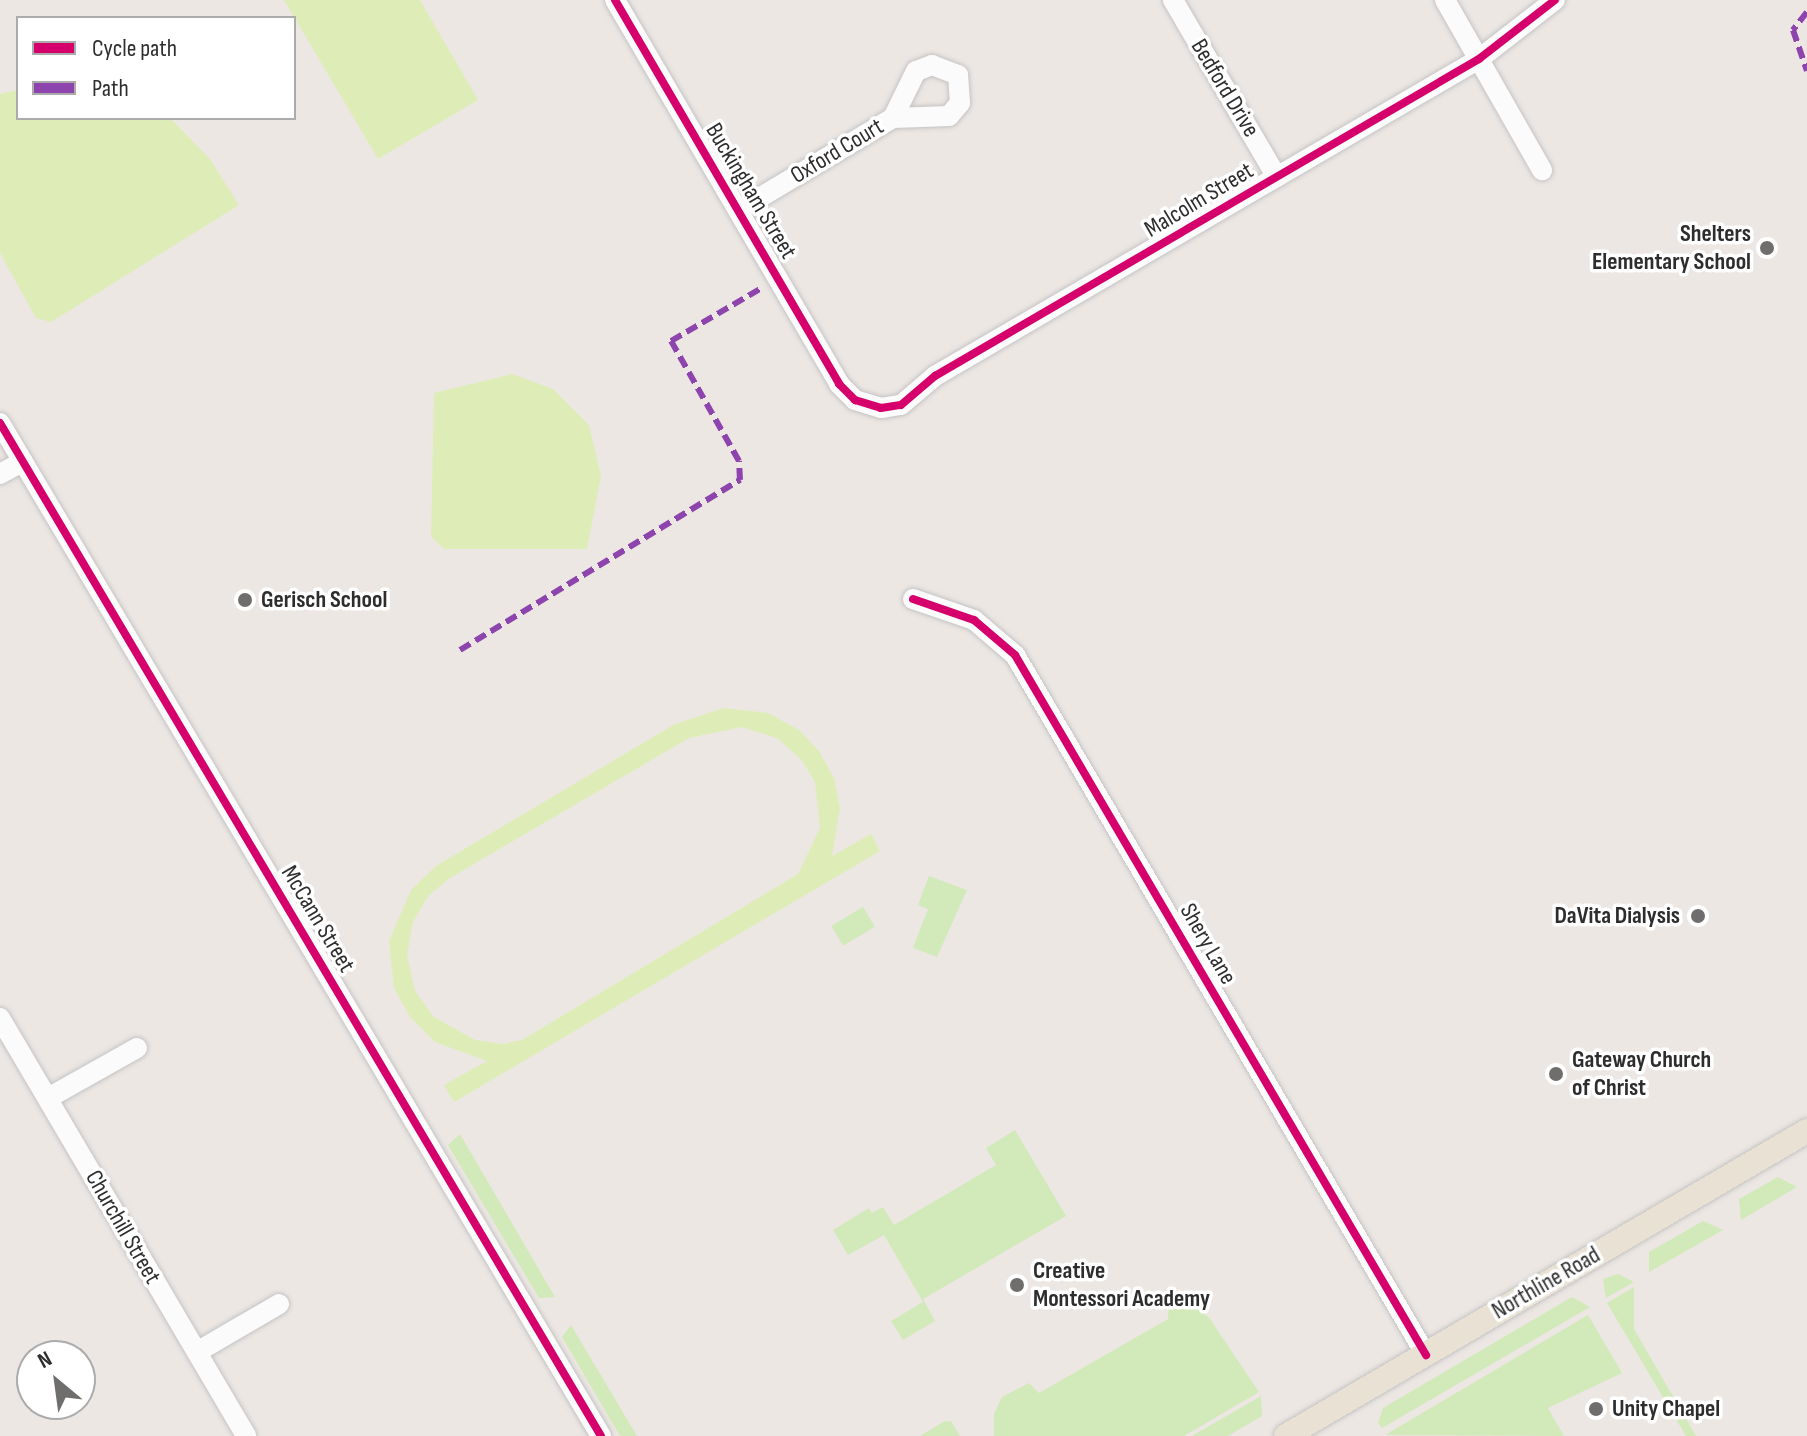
<!DOCTYPE html>
<style>
body{margin:0}
#map{position:relative;width:1807px;height:1436px;overflow:hidden;background:#ece7e3;font-family:"Sofia Sans Condensed",sans-serif}
div>[style]{position:absolute}
.green>*{inset:0;background:#d2e9ba;transform-origin:0 0}
.pitch>*{inset:0;background:#deedb7}
.roads{filter:drop-shadow(0 0 2px #c5c4c4) drop-shadow(0 0 2px #c5c4c4)}
.minor>*{height:20px;margin:-10px;padding:0 10px;transform-origin:10px;border-radius:10px;background:#fcfbfb}
.major>*{height:24px;margin:-12px;padding:0 12px;transform-origin:12px;border-radius:12px;background:#e9e2d4}
.quiet>*{height:6px;margin-top:-3px;transform-origin:0;background:repeating-linear-gradient(90deg,#8e44ad 0 12px,transparent 0 18px)}
.cycleway>*{height:8px;margin:-4px;padding:0 4px;transform-origin:4px;border-radius:4px;background:#d6006c}
.dots>*{width:22px;height:22px;translate:-50% -50%;box-sizing:border-box;border:4px solid #fff;border-radius:50%}
span{translate:-50% -50%;white-space:nowrap;text-align:center;line-height:1.15;-webkit-text-stroke:7px #fff;paint-order:stroke}
.street-label{font-size:24px;color:#2d2d2d}
.poi-label{font-size:24px;color:#2d2d2d;font-weight:700}
.right{translate:-100% -50%;text-align:right}
.left{translate:0 -50%;text-align:left}
.legend{position:absolute;left:16px;top:16px;width:280px;height:104px;box-sizing:border-box;background:#fff;border:2px solid #ababab;margin:0;padding:10px 14px;list-style:none;font-size:24px;color:#2d2d2d}
.legend li{display:flex;align-items:center;gap:16px;height:40px}
.legend b{width:40px;border:2px solid #ababab}
.north{position:absolute;left:16px;top:1340px;width:80px;height:80px;box-sizing:border-box;background:#fff;border:2px solid #ababab;border-radius:50%;rotate:331deg;font-size:22px;font-weight:700;line-height:32px;text-align:center;color:#2d2d2d}
.north::after{content:'';display:block;margin:auto;width:28px;height:36px;background:#706e6d;clip-path:polygon(50% 0,100% 100%,50% 72%,0 100%)}
</style>
<div id="map">
<div class="green">
<i style="clip-path:polygon(929px 876px,967px 890px,937px 957px,913px 948px,928px 909px,918px 905px)"></i>
<i style="left:863px;top:907px;width:23px;height:37px;rotate:59deg"></i>
<i style="clip-path:polygon(1015px 1130px,1066px 1216px,923px 1299px,935px 1321px,903px 1340px,891px 1321px,923px 1302px,884px 1235px,848px 1255px,833px 1230px,869px 1208px,872px 1213px,883px 1207px,894px 1225px,996px 1165px,986px 1148px)"></i>
<i style="clip-path:polygon(460px 1134px,555px 1297px,539px 1298px,448px 1145px)"></i>
<i style="clip-path:polygon(1778px 1177px,1797px 1187px,1741px 1220px,1739px 1199px)"></i>
<i style="clip-path:polygon(1703px 1221px,1723px 1230px,1649px 1272px,1649px 1252px)"></i>
<i style="clip-path:polygon(1618px 1274px,1634px 1282px,1606px 1298px,1603px 1279px)"></i>
<i style="clip-path:polygon(1634px 1287px,1634px 1329px,1696px 1436px,1686px 1436px,1607px 1303px)"></i>
<i style="clip-path:polygon(1572px 1297px,1590px 1307px,1382px 1428px,1378px 1423px,1383px 1408px)"></i>
<i style="clip-path:polygon(1179px 1300px,1193px 1303px,1210px 1319px,1259px 1392px,1184px 1436px,994px 1436px,994px 1414px,1002px 1397px,1029px 1383px,1039px 1393px,1168px 1319px,1169px 1303px)"></i>
<i style="clip-path:polygon(1588px 1315px,1622px 1373px,1548px 1408px,1564px 1436px,1385px 1435px)"></i>
<i style="clip-path:polygon(571px 1325px,637px 1436px,620px 1436px,562px 1337px)"></i>
<i style="clip-path:polygon(1261px 1396px,1262px 1416px,1228px 1436px,1192px 1436px)"></i>
<i style="clip-path:polygon(951px 1421px,960px 1436px,920px 1436px,943px 1422px)"></i>
</div>
<div class="pitch">
<i style="clip-path:polygon(284px 0,420px 0,478px 100px,378px 159px)"></i>
<i style="clip-path:polygon(18px 90px,18px 118px,170px 118px,210px 159px,239px 205px,51px 322px,36px 318px,0 253px,0 94px)"></i>
<i style="clip-path:polygon(512px 374px,553px 389px,589px 425px,601px 476px,587px 549px,444px 549px,431px 537px,434px 393px)"></i>
<i style="clip-path:polygon(evenodd,724px 708px,768px 713px,799px 730px,819px 751px,834px 778px,840px 808px,832px 856px,871px 834px,880px 851px,454px 1102px,444px 1085px,487px 1061px,435px 1042px,410px 1017px,394px 988px,389px 941px,411px 890px,436px 866px,675px 724px,724px 708px,742px 727px,777px 738px,801px 759px,815px 782px,820px 828px,798px 874px,522px 1040px,502px 1044px,475px 1040px,434px 1017px,415px 991px,407px 955px,413px 922px,428px 896px,450px 878px,689px 738px,742px 727px)"></i>
</div>
<div class="roads">
<div class="minor">
<i style="left:615px;top:0;width:445px;rotate:59.7deg"></i>
<i style="left:839px;top:384px;width:23px;rotate:45deg"></i>
<i style="left:855px;top:400px;width:27px;rotate:17deg"></i>
<i style="left:881px;top:408px;width:20px;rotate:-9deg"></i>
<i style="left:901px;top:405px;width:45px;rotate:-40.5deg"></i>
<i style="left:935px;top:376px;width:630px;rotate:-30.23deg"></i>
<i style="left:1479px;top:59px;width:96px;rotate:-37.8deg"></i>
<i style="left:1173px;top:0;width:205px;rotate:59.6deg"></i>
<i style="left:1445px;top:0;width:196px;rotate:60.3deg"></i>
<i style="left:739px;top:210px;width:179px;rotate:-30.9deg"></i>
<i style="left:893px;top:118px;width:56px;rotate:-2deg"></i>
<i style="left:949px;top:116px;width:17px;rotate:-50deg"></i>
<i style="left:960px;top:103px;width:28px;rotate:-94deg"></i>
<i style="left:958px;top:75px;width:28px;rotate:-159deg"></i>
<i style="left:932px;top:65px;width:17px;rotate:159deg"></i>
<i style="left:916px;top:71px;width:52px;rotate:116.1deg"></i>
<i style="left:0;top:423px;width:1178px;rotate:59.32deg"></i>
<i style="left:0;top:474px;width:26px;rotate:-29deg"></i>
<i style="left:913px;top:599px;width:65px;rotate:19deg"></i>
<i style="left:974px;top:620px;width:54px;rotate:40.5deg"></i>
<i style="left:1015px;top:655px;width:812px;rotate:59.58deg"></i>
<i style="left:0;top:1018px;width:485px;rotate:59.5deg"></i>
<i style="left:48px;top:1098px;width:102px;rotate:-29.3deg"></i>
<i style="left:197px;top:1352px;width:95px;rotate:-30.3deg"></i>
</div>
<div class="major">
<i style="left:1286px;top:1436px;width:604px;rotate:-30.35deg"></i>
</div>
</div>
<div class="quiet">
<i style="left:1807px;top:12px;width:23px;rotate:128deg"></i>
<i style="left:1793px;top:30px;width:43px;rotate:71.1deg"></i>
<i style="left:460px;top:650px;width:328px;rotate:-31.3deg"></i>
<i style="left:740px;top:480px;width:19px;rotate:-93deg"></i>
<i style="left:739px;top:461px;width:138px;rotate:-119.5deg"></i>
<i style="left:671px;top:341px;width:103px;rotate:-30.3deg"></i>
</div>
<div class="cycleway">
<i style="left:615px;top:0;width:445px;rotate:59.7deg"></i>
<i style="left:839px;top:384px;width:23px;rotate:45deg"></i>
<i style="left:855px;top:400px;width:27px;rotate:17deg"></i>
<i style="left:881px;top:408px;width:20px;rotate:-9deg"></i>
<i style="left:901px;top:405px;width:45px;rotate:-40.5deg"></i>
<i style="left:935px;top:376px;width:630px;rotate:-30.23deg"></i>
<i style="left:1479px;top:59px;width:96px;rotate:-37.8deg"></i>
<i style="left:0;top:423px;width:1178px;rotate:59.32deg"></i>
<i style="left:913px;top:599px;width:65px;rotate:19deg"></i>
<i style="left:974px;top:620px;width:54px;rotate:40.5deg"></i>
<i style="left:1015px;top:655px;width:812px;rotate:59.58deg"></i>
</div>
<div class="dots">
<i style="left:1767px;top:248px;background:#706e6d"></i>
<i style="left:245px;top:600px;background:#706e6d"></i>
<i style="left:1698px;top:916px;background:#706e6d"></i>
<i style="left:1556px;top:1074px;background:#706e6d"></i>
<i style="left:1017px;top:1285px;background:#706e6d"></i>
<i style="left:1596px;top:1409px;background:#706e6d"></i>
</div>
<div class="street-label">
<span style="left:1225px;top:88px;rotate:59deg">Bedford Drive</span>
<span style="left:837px;top:151px;rotate:-31deg">Oxford Court</span>
<span style="left:751px;top:191px;rotate:59deg">Buckingham Street</span>
<span style="left:1199px;top:200px;rotate:-31deg">Malcolm Street</span>
<span style="left:318px;top:919px;rotate:59deg">McCann Street</span>
<span style="left:1208px;top:944px;rotate:60deg">Shery Lane</span>
<span style="left:123px;top:1227px;rotate:60deg">Churchill Street</span>
<span style="left:1546px;top:1283px;rotate:-30deg">Northline Road</span>
</div>
<div class="poi-label">
<span class="right" style="left:1751px;top:248px">Shelters<br>Elementary School</span>
<span class="left" style="left:261px;top:600px">Gerisch School</span>
<span class="right" style="left:1680px;top:916px">DaVita Dialysis</span>
<span class="left" style="left:1572px;top:1074px">Gateway Church<br>of Christ</span>
<span class="left" style="left:1033px;top:1285px">Creative<br>Montessori Academy</span>
<span class="left" style="left:1612px;top:1409px">Unity Chapel</span>
</div>
<ul class="legend">
<li><b style="height:10px;background:#d6006c"></b>Cycle path</li>
<li><b style="height:10px;background:#8e44ad"></b>Path</li>
</ul>
<div class="north">N</div>
</div>
